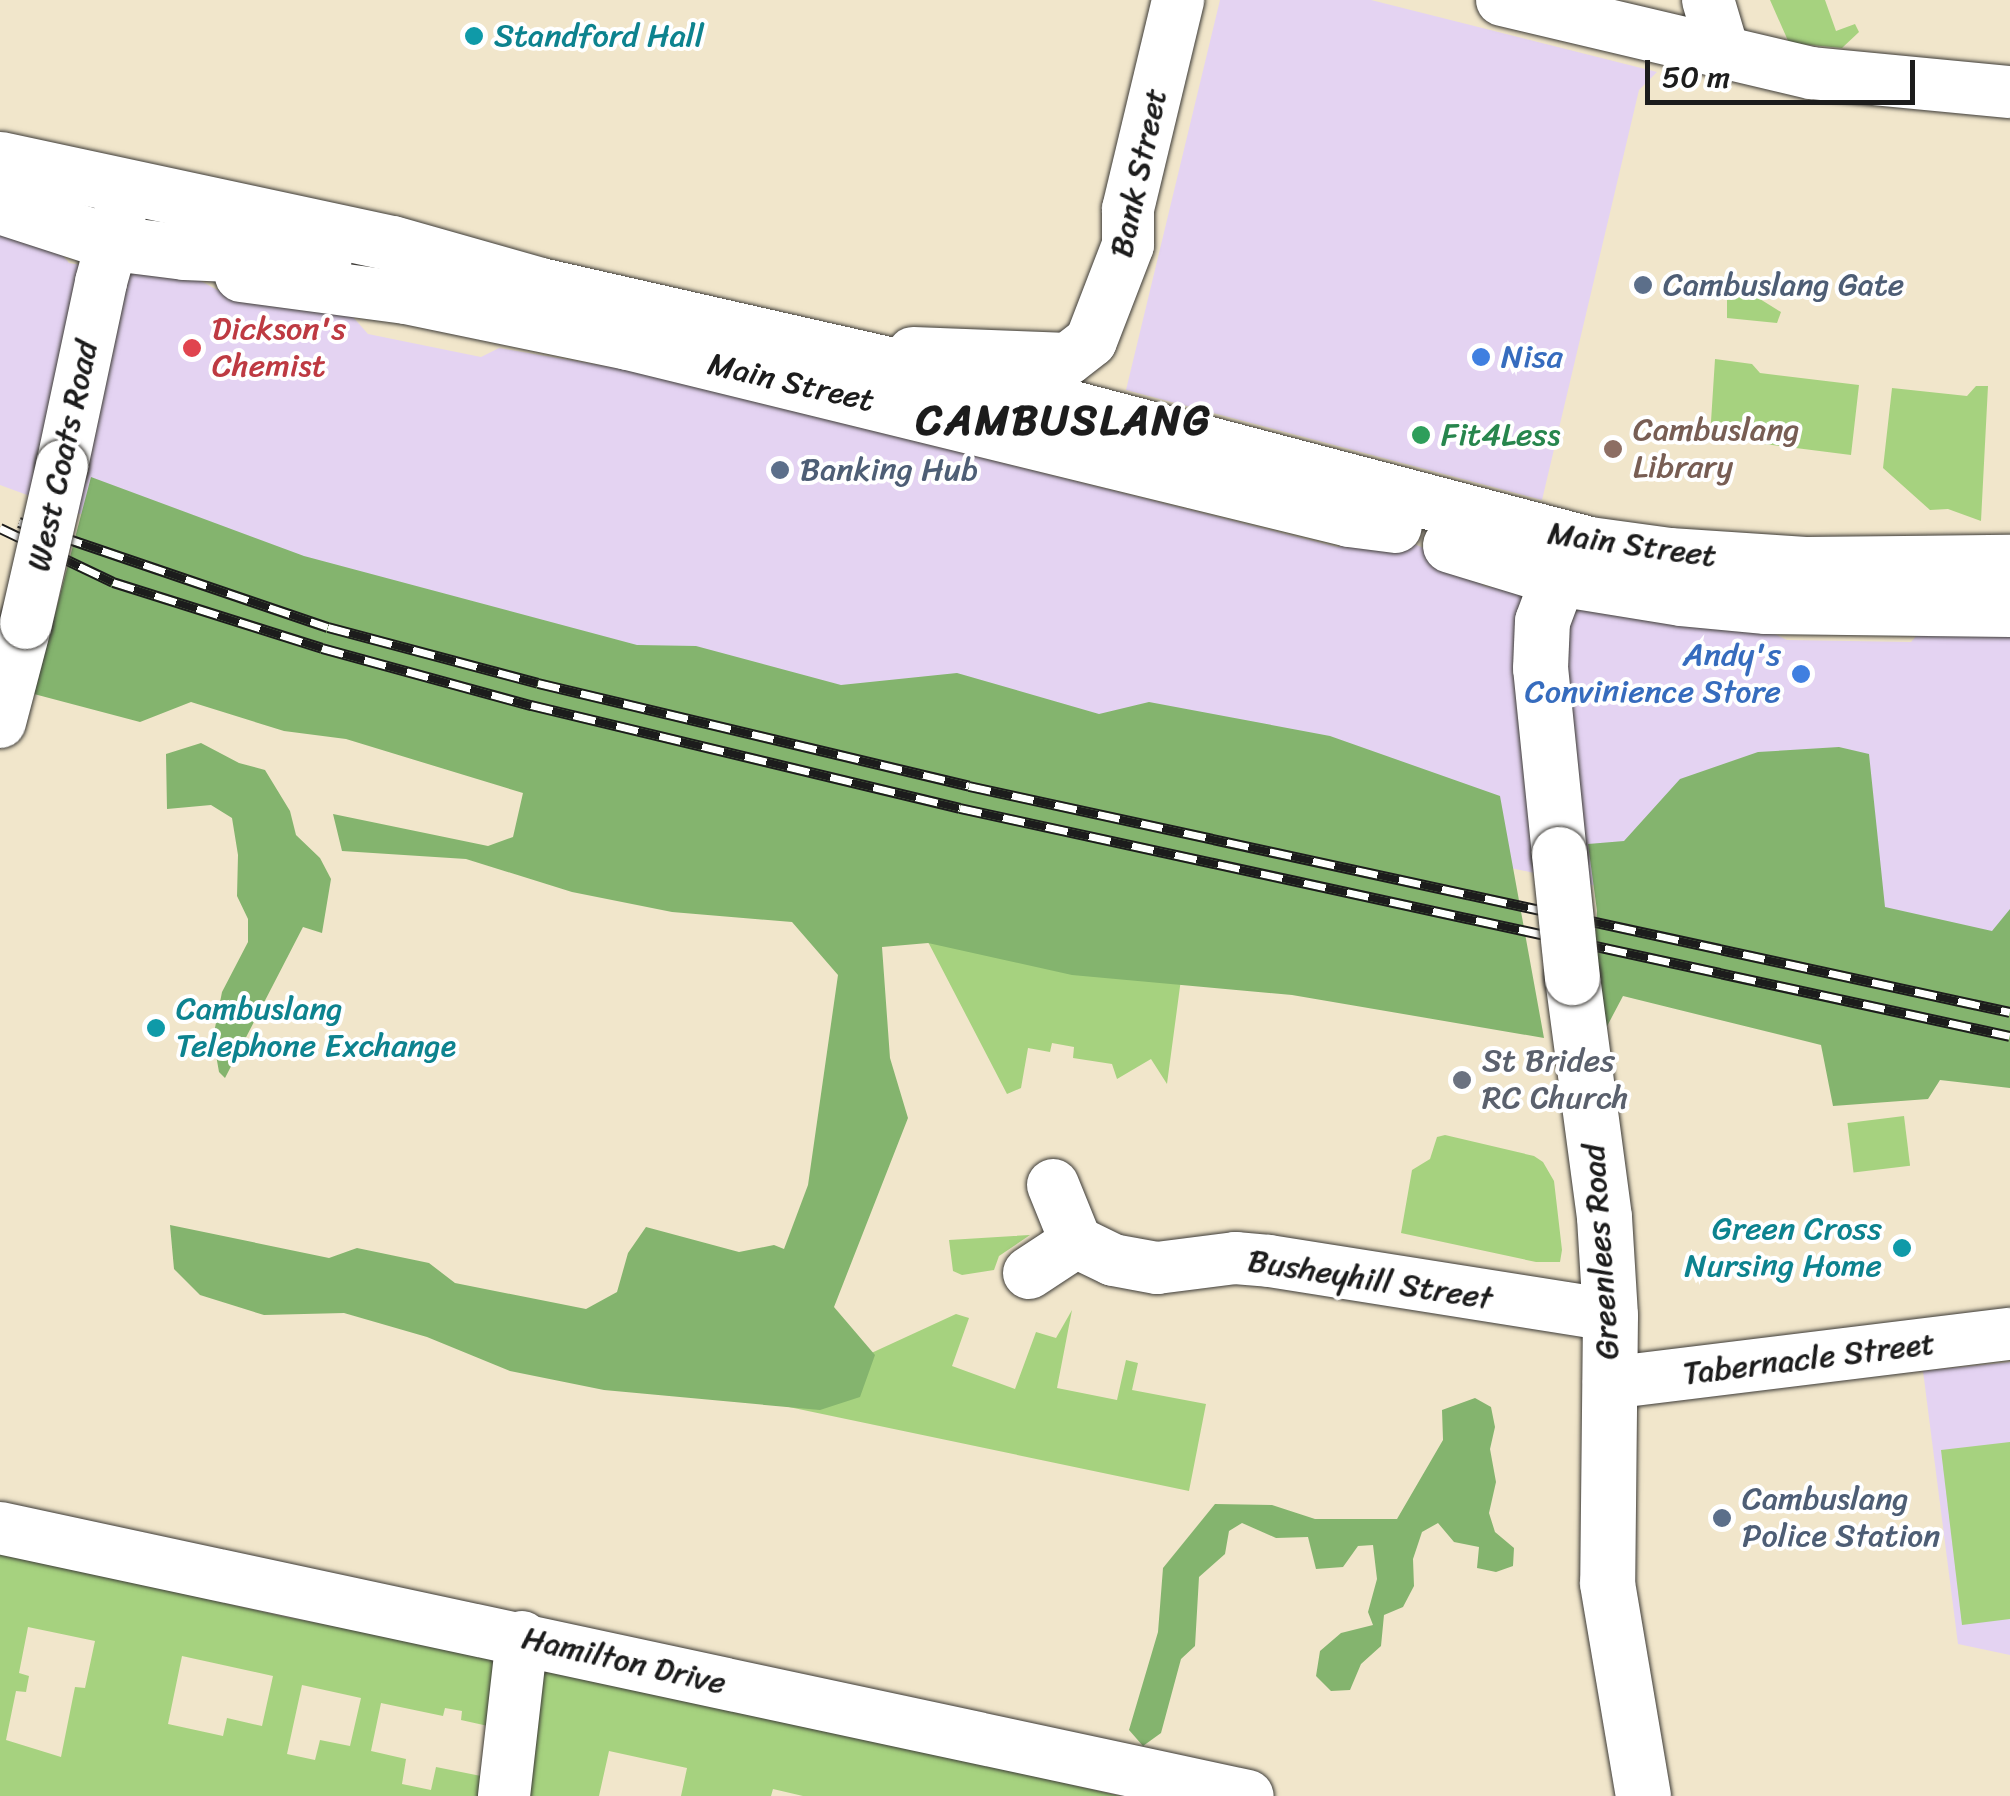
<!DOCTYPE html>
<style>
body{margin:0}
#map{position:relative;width:2010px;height:1796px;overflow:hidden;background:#f1e6cb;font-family:Sriracha,sans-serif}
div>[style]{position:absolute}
.built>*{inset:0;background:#e4d3f2}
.green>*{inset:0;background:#a6d27f;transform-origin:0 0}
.forest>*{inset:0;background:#84b46e}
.roads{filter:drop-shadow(0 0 2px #3c3a36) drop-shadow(0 0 2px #3c3a36)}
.minor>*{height:52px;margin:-26px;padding:0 26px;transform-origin:26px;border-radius:26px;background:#fff}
.major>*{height:55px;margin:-27.5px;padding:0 27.5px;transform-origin:27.5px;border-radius:27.5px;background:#fff}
.rail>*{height:11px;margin-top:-5.5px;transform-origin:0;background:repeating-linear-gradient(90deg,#fff 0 22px,#1c1c1c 0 44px);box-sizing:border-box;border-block:2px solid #1c1c1c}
.bridges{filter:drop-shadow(0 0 2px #3c3a36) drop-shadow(0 0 2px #3c3a36)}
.minor-bridge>*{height:52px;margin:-26px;padding:0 26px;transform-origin:26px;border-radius:26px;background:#fff}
.major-bridge>*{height:55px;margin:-27.5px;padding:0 27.5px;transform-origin:27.5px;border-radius:27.5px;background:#fff}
.dots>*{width:28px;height:28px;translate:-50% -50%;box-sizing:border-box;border:5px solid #fff;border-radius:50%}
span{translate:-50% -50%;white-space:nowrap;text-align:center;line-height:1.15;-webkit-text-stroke:8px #fff;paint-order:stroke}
.culture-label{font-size:32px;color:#0d838f}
.left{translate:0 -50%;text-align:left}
.right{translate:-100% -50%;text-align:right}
.street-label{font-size:32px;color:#1c1c1c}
.service-label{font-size:32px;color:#4e5e75}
.health-label{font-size:32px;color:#be3a42}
.shop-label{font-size:32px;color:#366cbe}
.education-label{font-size:32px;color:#785e54}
.leisure-label{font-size:32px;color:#27864d}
.worship-label{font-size:32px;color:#5b616d}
.district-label{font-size:42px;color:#1c1c1c;font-weight:700;letter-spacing:2.5px}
.scale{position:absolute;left:1645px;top:60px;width:270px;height:45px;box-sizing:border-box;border:5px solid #1c1c1c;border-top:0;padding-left:12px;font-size:30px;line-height:35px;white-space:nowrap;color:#1c1c1c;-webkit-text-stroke:8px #fff;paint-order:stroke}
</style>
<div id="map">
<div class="built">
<i style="clip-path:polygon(1220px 0,1371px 0,1657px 72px,1639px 90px,1542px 500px,1126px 390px)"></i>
<i style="clip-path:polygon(0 216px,50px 240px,69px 263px,136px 274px,146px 269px,180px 270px,227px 295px,345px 308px,368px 334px,481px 357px,499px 348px,640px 372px,1338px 547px,1372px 535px,1409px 542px,1449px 558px,1484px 586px,1638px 613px,1758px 626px,1787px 640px,1911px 642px,1924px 627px,1991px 624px,2010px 637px,2010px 966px,1754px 919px,1281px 820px,222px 565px,19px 492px,0 485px)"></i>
<i style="clip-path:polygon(2010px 1362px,2010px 1655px,1958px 1644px,1923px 1371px)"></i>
</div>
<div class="green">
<i style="clip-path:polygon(1770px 0,1825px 0,1836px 31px,1855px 24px,1859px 32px,1842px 48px,1789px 43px)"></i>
<i style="clip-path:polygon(1731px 281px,1781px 312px,1777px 323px,1727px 318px,1727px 285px)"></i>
<i style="clip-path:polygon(1715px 359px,1752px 364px,1760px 373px,1859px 385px,1851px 455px,1710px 437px)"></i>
<i style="clip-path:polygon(1976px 386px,1988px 386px,1981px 521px,1948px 509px,1930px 510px,1883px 468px,1892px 388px,1967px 396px)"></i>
<i style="clip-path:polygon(912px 911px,1181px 979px,1167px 1084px,1151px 1059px,1117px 1079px,1112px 1064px,1073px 1058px,1074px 1047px,1052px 1043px,1050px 1052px,1028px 1048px,1021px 1088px,1007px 1094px)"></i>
<i style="left:1904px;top:1116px;width:50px;height:57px;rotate:83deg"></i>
<i style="clip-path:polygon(1445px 1135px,1534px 1156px,1543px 1162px,1554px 1181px,1562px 1250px,1560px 1262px,1536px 1262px,1401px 1233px,1412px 1170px,1430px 1159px,1437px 1137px)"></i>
<i style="clip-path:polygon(1030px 1235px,999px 1256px,994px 1270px,962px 1275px,953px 1271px,949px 1240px)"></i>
<i style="clip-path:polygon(1072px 1310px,1057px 1388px,1117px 1400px,1126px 1360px,1138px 1363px,1132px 1390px,1206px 1404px,1189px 1491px,765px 1402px,956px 1314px,969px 1318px,952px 1366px,1015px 1389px,1036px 1332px,1056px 1338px)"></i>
<i style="clip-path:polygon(2010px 1442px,2010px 1619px,1962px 1625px,1941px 1450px)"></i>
<i style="clip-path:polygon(evenodd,0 1552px,286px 1617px,495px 1657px,488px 1726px,461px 1720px,462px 1711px,445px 1708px,443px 1716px,381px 1703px,371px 1751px,406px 1759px,402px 1784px,431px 1790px,436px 1767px,481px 1776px,479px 1796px,0 1796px,0 1552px,28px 1627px,95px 1641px,85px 1688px,75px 1687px,61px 1757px,6px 1740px,16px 1691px,26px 1692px,29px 1676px,19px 1673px,28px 1627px,0 1552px,182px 1656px,273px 1676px,262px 1726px,227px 1718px,223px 1736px,168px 1724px,182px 1656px,0 1552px,302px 1685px,361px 1698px,350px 1746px,320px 1740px,315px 1760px,287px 1754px,302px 1685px)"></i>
<i style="clip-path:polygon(543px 1669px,1025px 1774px,1120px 1796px,803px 1796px,773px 1789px,771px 1796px,681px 1796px,687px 1768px,609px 1751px,599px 1796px,529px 1796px)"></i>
</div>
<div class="forest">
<i style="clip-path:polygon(91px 477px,304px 556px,637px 645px,696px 646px,841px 685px,957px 673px,1099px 714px,1149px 702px,1330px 736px,1500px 796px,1544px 1038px,1292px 995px,1072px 975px,928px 943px,882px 947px,890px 1058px,908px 1118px,834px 1307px,875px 1355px,860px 1397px,820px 1410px,604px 1390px,510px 1371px,427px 1337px,344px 1313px,264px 1315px,200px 1295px,174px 1269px,170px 1225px,329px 1258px,357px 1248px,429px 1263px,455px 1283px,586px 1309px,617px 1292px,628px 1253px,646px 1227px,739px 1252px,774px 1245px,784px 1249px,808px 1185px,838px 975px,792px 922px,672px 912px,572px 892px,466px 859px,342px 851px,333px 814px,488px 846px,513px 837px,523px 793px,346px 739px,284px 731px,191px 702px,140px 722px,34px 694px)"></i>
<i style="clip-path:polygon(201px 743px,239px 763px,265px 770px,290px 811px,296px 835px,320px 858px,331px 879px,322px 933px,303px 927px,225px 1078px,219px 1072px,213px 1038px,222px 992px,248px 942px,248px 919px,237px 896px,238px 855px,232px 818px,211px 805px,167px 809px,166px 754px)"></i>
<i style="clip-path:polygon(1839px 747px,1869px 754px,1885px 907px,1992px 931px,2010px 909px,2010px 1088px,1940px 1080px,1928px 1099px,1833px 1106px,1821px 1045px,1623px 996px,1604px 1032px,1592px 982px,1597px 911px,1588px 844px,1624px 841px,1680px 779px,1758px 752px)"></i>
<i style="clip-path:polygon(1475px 1398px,1491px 1407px,1495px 1427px,1490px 1449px,1496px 1482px,1489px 1513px,1495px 1532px,1514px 1548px,1513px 1566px,1496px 1572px,1477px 1568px,1479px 1547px,1454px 1542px,1438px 1523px,1422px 1532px,1413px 1559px,1414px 1586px,1403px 1607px,1384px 1615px,1381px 1646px,1361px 1664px,1350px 1690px,1331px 1691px,1316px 1676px,1320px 1651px,1341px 1633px,1373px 1625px,1368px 1612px,1377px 1579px,1373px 1545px,1358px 1546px,1343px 1567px,1316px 1569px,1308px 1537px,1276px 1538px,1242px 1523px,1229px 1531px,1225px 1554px,1199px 1577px,1195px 1646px,1181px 1659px,1161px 1733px,1143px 1746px,1129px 1730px,1158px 1632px,1163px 1568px,1215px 1504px,1272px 1505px,1315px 1519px,1397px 1519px,1443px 1440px,1442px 1410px)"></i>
</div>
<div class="roads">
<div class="minor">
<i style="left:1502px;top:0;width:318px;rotate:13.3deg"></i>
<i style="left:1812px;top:73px;width:199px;rotate:5.5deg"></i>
<i style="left:1708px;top:0;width:56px;rotate:73.5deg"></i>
<i style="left:241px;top:276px;width:166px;rotate:7.6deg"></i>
<i style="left:406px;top:298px;width:227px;rotate:11.7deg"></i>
<i style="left:628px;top:344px;width:742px;rotate:13.79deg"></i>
<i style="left:1349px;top:521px;width:47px;rotate:7.3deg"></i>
<i style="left:913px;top:353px;width:155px;rotate:2.2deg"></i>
<i style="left:1068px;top:359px;width:29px;rotate:-38deg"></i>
<i style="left:1091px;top:341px;width:103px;rotate:-68.9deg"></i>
<i style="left:1128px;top:245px;width:36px;rotate:-90deg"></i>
<i style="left:1128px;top:209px;width:215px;rotate:-76.5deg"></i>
<i style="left:62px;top:466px;width:188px;rotate:-78deg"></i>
<i style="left:101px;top:282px;width:97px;rotate:-74.4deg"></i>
<i style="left:0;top:722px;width:102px;rotate:-75.3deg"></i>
<i style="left:1053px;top:1185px;width:61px;rotate:68deg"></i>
<i style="left:1076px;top:1242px;width:41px;rotate:25.9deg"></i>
<i style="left:1113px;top:1260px;width:45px;rotate:10.3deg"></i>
<i style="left:1157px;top:1268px;width:79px;rotate:-7.3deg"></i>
<i style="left:1235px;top:1258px;width:34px;rotate:5deg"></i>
<i style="left:1269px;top:1261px;width:345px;rotate:9deg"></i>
<i style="left:1029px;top:1273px;width:56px;rotate:-33.4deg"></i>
<i style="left:1609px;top:1383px;width:404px;rotate:-7deg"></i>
<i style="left:0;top:1528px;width:1276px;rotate:12.12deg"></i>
<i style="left:504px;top:1796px;width:160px;rotate:-83.5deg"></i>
</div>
<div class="major">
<i style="left:0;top:159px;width:401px;rotate:12.1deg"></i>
<i style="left:392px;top:243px;width:154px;rotate:15.8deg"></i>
<i style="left:540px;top:285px;width:491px;rotate:12.8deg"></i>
<i style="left:1019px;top:394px;width:589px;rotate:14.74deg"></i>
<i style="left:1589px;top:544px;width:81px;rotate:7.8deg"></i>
<i style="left:1669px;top:555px;width:136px;rotate:3.8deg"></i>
<i style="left:1805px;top:564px;width:205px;rotate:-0.6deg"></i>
<i style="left:0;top:206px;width:119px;rotate:18.1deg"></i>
<i style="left:113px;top:243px;width:72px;rotate:7.2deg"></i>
<i style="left:184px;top:252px;width:140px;rotate:2.5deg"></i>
<i style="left:1450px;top:545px;width:113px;rotate:17deg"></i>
<i style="left:1558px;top:578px;width:125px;rotate:9.2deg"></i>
<i style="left:1681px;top:598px;width:85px;rotate:5.4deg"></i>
<i style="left:1766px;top:606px;width:244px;rotate:0.7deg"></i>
<i style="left:1559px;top:854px;width:187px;rotate:-95.8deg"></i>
<i style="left:1540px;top:668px;width:47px;rotate:-87.6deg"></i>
<i style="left:1542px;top:621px;width:46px;rotate:-69.6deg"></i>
<i style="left:1558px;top:578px;width:38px;rotate:-48deg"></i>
<i style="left:1572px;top:977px;width:242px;rotate:82.4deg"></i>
<i style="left:1604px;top:1217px;width:98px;rotate:86.5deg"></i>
<i style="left:1610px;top:1315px;width:268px;rotate:90.6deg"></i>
<i style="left:1607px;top:1583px;width:216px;rotate:80.4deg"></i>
</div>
</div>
<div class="rail">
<i style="left:19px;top:522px;width:326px;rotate:18.8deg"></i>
<i style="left:328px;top:627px;width:217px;rotate:14.9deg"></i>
<i style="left:538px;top:683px;width:443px;rotate:13.4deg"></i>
<i style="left:969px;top:786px;width:1065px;rotate:12.25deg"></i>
<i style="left:0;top:528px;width:125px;rotate:25.5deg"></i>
<i style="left:113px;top:582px;width:219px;rotate:17.5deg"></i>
<i style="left:322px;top:648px;width:217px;rotate:15.3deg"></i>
<i style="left:531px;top:705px;width:441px;rotate:13.5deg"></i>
<i style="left:960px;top:808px;width:1074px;rotate:12.25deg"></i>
</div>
<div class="bridges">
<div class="minor-bridge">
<i style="left:26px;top:623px;width:161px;rotate:-77.1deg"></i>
</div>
<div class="major-bridge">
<i style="left:1559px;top:854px;width:124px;rotate:84deg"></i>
</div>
</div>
<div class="dots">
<i style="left:474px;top:36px;background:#0f9aa8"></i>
<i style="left:1643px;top:285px;background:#5c6f8a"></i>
<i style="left:192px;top:348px;background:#e0444e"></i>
<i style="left:1481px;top:357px;background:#3f7fe0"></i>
<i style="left:1421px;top:435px;background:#2e9e5b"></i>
<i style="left:1613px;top:449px;background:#8d6e63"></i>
<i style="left:780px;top:470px;background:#5c6f8a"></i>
<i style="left:1801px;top:674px;background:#3f7fe0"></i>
<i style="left:156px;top:1028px;background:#0f9aa8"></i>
<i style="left:1462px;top:1080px;background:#6b7280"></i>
<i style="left:1902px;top:1248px;background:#0f9aa8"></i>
<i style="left:1722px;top:1518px;background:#5c6f8a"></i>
</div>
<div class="culture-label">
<span class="left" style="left:494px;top:36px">Standford Hall</span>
<span class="left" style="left:176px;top:1028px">Cambuslang<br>Telephone Exchange</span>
<span class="right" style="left:1882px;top:1248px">Green Cross<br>Nursing Home</span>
</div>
<div class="street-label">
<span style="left:1139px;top:173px;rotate:-78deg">Bank Street</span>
<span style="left:791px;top:383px;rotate:13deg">Main Street</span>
<span style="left:63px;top:456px;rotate:-78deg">West Coats Road</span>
<span style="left:1632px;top:545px;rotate:8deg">Main Street</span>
<span style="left:1601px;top:1252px;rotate:-94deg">Greenlees Road</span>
<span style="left:1370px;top:1280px;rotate:9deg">Busheyhill Street</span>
<span style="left:1809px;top:1359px;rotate:-7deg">Tabernacle Street</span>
<span style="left:624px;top:1661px;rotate:13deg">Hamilton Drive</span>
</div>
<div class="service-label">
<span class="left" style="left:1663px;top:285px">Cambuslang Gate</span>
<span class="left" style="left:800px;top:470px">Banking Hub</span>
<span class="left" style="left:1742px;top:1518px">Cambuslang<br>Police Station</span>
</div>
<div class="health-label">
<span class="left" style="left:212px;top:348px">Dickson's<br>Chemist</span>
</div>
<div class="shop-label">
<span class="left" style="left:1501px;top:357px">Nisa</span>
<span class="right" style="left:1781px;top:674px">Andy's<br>Convinience Store</span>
</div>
<div class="education-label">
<span class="left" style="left:1633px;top:449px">Cambuslang<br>Library</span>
</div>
<div class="leisure-label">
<span class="left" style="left:1441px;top:435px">Fit4Less</span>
</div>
<div class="worship-label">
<span class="left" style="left:1482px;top:1080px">St Brides<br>RC Church</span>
</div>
<div class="district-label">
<span style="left:1064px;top:420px">CAMBUSLANG</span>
</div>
<div class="scale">50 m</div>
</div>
